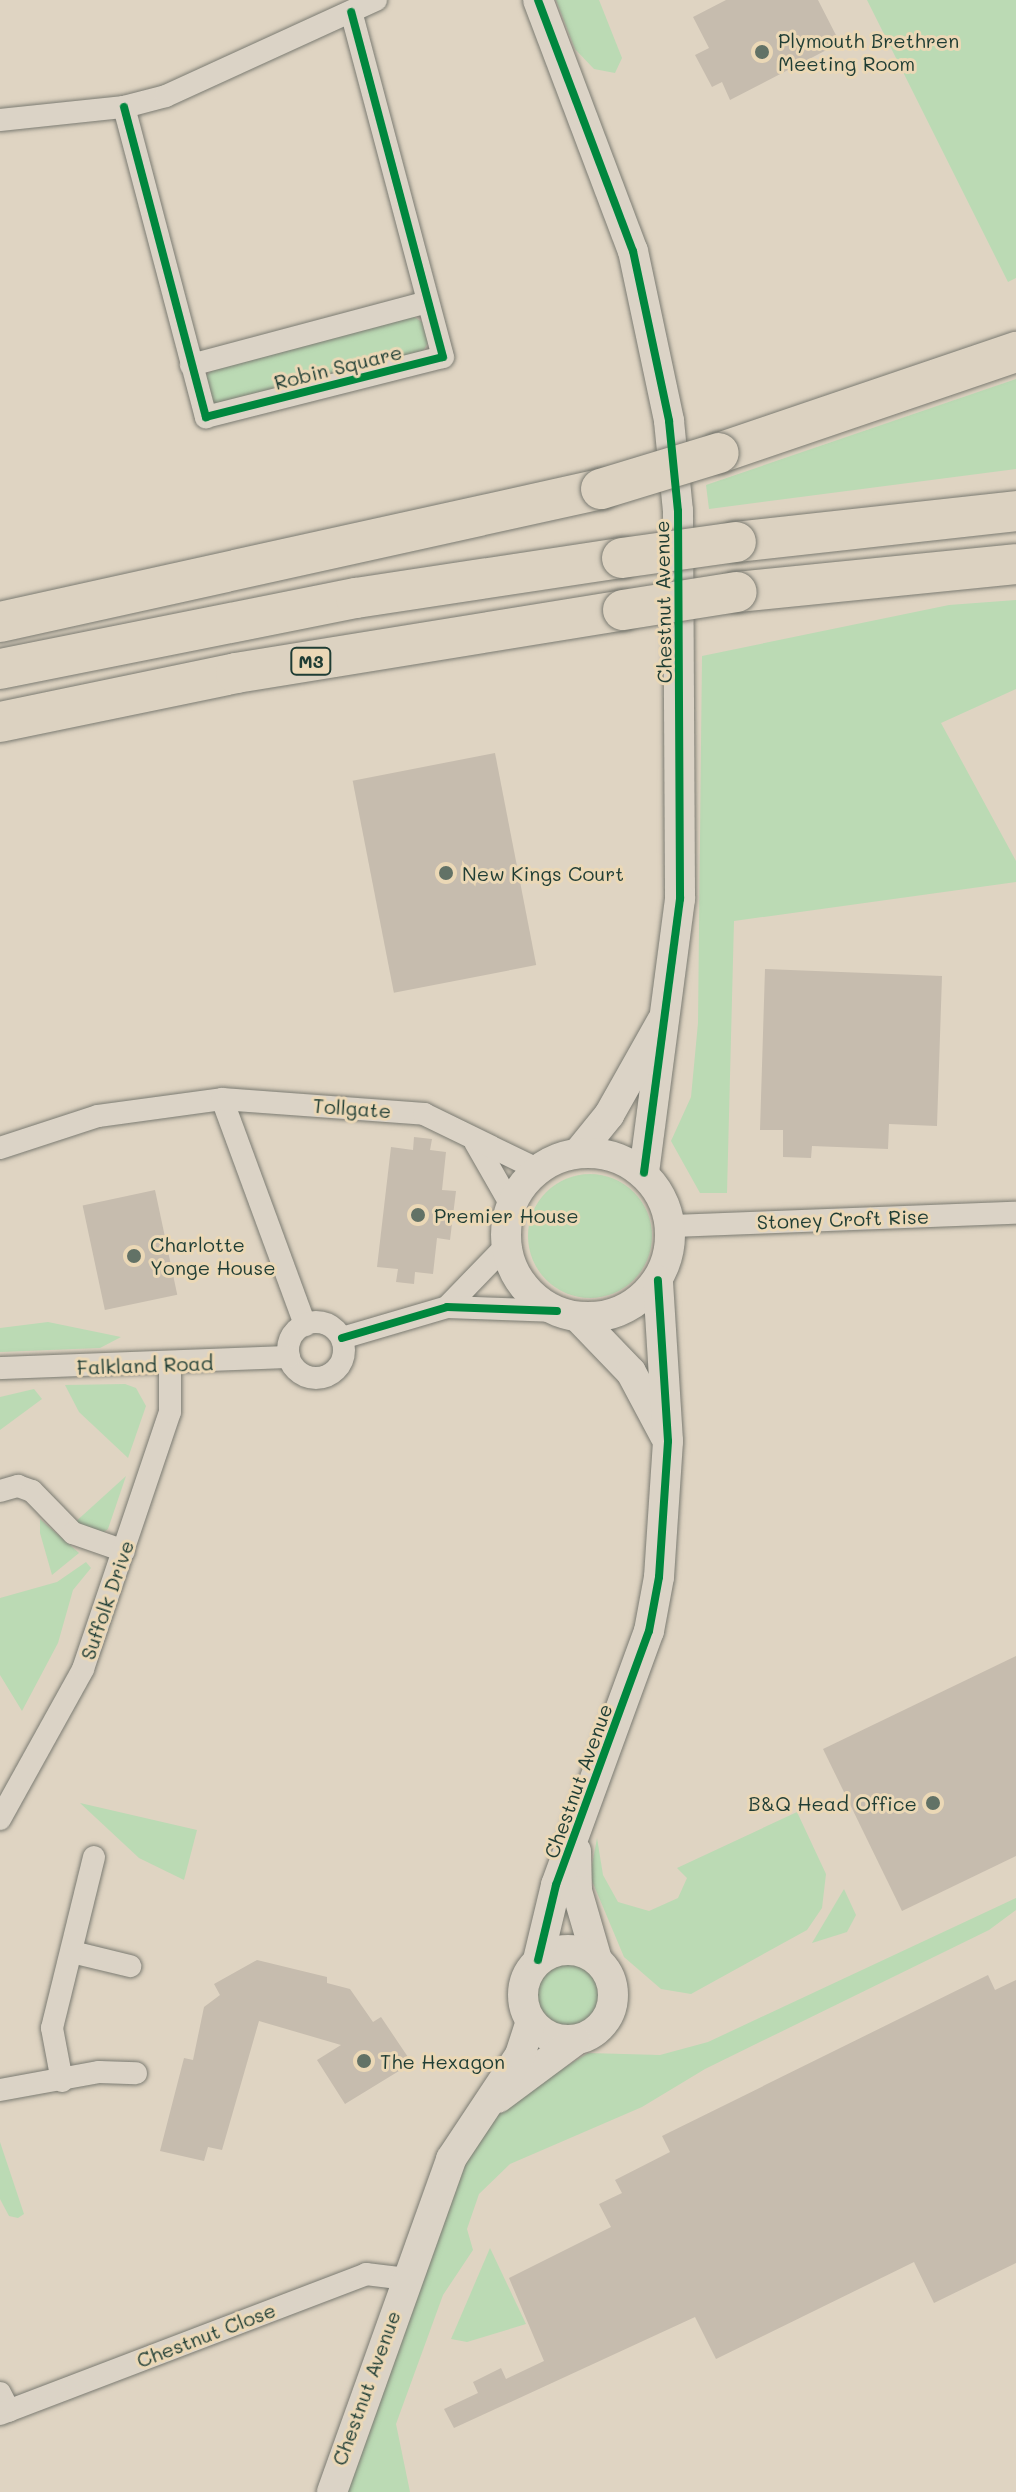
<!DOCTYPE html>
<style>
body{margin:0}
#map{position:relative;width:1016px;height:2492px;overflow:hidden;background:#dfd4c2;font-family:Mali,sans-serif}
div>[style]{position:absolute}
.green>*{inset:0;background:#bbdab4}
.round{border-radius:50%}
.building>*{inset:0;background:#c6bcae;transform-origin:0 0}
.roads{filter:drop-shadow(0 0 2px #7b7b72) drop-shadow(0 0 2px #7b7b72)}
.street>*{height:22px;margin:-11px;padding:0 11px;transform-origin:11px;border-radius:11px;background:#dbd3c6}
.street>.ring{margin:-11px;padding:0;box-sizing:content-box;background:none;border:22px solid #dbd3c6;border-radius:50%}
.secondary>*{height:30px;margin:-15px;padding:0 15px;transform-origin:15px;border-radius:15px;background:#dbd3c6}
.secondary>.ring{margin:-15px;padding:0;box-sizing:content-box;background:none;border:30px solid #dbd3c6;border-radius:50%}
.highway>*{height:40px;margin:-20px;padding:0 20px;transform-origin:20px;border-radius:20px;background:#dcd2c1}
.bridges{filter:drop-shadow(0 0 2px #7b7b72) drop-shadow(0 0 2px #7b7b72)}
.highway-bridge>*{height:40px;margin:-20px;padding:0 20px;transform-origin:20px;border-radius:20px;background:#dcd2c1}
.cycleway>*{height:8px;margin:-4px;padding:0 4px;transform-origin:4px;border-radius:4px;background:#00873e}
.dots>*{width:22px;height:22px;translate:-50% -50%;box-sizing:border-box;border:4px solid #ebd8b6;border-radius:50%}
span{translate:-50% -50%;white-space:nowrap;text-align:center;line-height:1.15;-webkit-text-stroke:6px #ebd8b6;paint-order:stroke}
.shield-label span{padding:2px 6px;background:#ebd8b6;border:2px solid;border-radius:6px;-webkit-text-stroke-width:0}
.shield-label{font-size:18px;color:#1f3d34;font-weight:700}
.poi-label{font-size:20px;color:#1f3d34}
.left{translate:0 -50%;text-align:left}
.right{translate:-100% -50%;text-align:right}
.street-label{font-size:20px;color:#1f3d34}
</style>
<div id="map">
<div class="green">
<i style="clip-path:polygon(556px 0,599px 0,622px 58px,615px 73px,594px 69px,575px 49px)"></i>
<i style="clip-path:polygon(867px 0,1016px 0,1016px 278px,1008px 282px)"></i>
<i style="clip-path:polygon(413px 316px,425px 324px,429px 341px,422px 353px,215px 405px,210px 402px,206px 376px,212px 370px)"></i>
<i style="clip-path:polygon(1016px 379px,1016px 469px,709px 509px,706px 485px)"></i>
<i style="clip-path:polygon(1016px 600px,1016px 689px,941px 723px,1016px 861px,1016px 882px,734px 921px,727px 1193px,700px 1193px,671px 1141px,691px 1097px,698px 1023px,702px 656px,949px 605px)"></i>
<i class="round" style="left:528px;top:1174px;width:124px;height:124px"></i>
<i style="clip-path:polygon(48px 1322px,121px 1337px,100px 1348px,0 1352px,0 1328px)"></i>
<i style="clip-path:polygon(125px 1384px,136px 1388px,146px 1406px,128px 1458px,79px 1412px,65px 1385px)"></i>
<i style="clip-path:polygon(34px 1389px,42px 1399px,0 1430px,0 1397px)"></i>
<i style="clip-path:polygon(126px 1476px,108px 1529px,101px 1534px,72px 1525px)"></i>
<i style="clip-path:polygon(40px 1519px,79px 1553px,52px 1575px,40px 1533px)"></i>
<i style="clip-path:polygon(86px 1562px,91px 1568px,73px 1590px,58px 1643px,22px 1711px,0 1675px,0 1598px,57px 1582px)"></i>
<i style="clip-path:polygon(80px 1803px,197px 1830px,184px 1880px,139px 1858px)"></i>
<i style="clip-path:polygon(797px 1812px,826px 1874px,822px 1908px,807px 1930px,691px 1994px,661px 1989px,624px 1957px,590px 1876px,597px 1838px,603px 1875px,618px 1902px,649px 1911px,678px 1898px,687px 1878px,677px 1868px)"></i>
<i style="clip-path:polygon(844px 1889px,856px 1915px,847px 1932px,812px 1943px)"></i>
<i style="clip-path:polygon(1016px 1898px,1016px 1910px,989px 1930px,705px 2069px,642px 2107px,510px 2164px,479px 2194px,467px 2229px,473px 2250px,443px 2295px,396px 2424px,410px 2492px,344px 2492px,418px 2265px,476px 2139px,509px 2102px,588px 2053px,660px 2055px,708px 2042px)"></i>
<i class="round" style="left:534px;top:1962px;width:66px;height:66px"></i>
<i style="clip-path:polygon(0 2142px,24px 2214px,18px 2218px,9px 2216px,0 2199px)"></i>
<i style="clip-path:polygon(490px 2248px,526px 2324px,467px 2342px,451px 2339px)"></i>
</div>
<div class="building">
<i style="clip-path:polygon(726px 0,818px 0,840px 43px,730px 100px,722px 82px,712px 87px,695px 55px,709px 48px,693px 17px)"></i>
<i style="left:495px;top:753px;width:216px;height:145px;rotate:79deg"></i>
<i style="clip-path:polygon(765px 969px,942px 976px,937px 1126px,889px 1124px,888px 1149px,812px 1146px,811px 1158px,783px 1157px,783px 1130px,760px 1130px)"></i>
<i style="clip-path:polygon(414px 1137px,432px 1139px,430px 1150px,446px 1152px,442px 1190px,456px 1191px,450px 1240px,437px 1238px,433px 1274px,415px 1272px,414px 1284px,396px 1282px,398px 1269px,377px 1267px,391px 1147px,413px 1150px)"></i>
<i style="left:155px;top:1190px;width:107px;height:74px;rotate:78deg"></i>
<i style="clip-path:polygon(1016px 1656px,1016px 1856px,902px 1911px,823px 1749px)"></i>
<i style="clip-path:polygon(257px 1960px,327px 1977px,327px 1983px,350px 1989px,373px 2022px,381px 2017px,412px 2063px,345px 2104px,317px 2060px,341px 2045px,259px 2021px,222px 2150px,208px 2147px,204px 2161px,160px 2151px,184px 2058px,193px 2060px,204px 2007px,220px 1995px,214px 1984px)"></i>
<i style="clip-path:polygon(988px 1975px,995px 1990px,1016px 1980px,1016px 2263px,934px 2303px,914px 2262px,716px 2359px,695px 2317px,454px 2428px,444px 2409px,478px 2393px,473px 2382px,501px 2368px,506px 2379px,544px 2361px,509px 2278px,611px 2227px,599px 2204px,622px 2193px,615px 2180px,670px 2152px,662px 2136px)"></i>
</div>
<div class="roads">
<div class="street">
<i style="left:124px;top:107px;width:321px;rotate:75.2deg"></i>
<i style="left:206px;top:417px;width:244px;rotate:-14.2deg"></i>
<i style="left:443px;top:357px;width:357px;rotate:-104.9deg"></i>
<i style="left:0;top:120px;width:125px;rotate:-6deg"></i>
<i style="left:124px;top:107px;width:43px;rotate:-14.7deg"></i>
<i style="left:166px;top:96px;width:231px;rotate:-24.6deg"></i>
<i style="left:191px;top:365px;width:245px;rotate:-14.9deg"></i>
<i style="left:222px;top:1099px;width:241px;rotate:69.8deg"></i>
<i style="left:475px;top:1142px;width:73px;rotate:60.3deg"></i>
<i style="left:0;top:1148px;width:103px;rotate:-18.1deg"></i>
<i style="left:98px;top:1116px;width:125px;rotate:-7.8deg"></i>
<i style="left:222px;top:1099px;width:203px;rotate:4.2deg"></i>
<i style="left:424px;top:1114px;width:126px;rotate:26deg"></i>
<i style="left:671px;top:1226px;width:345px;rotate:-2.2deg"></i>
<i style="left:447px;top:1307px;width:85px;rotate:-46deg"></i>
<i class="ring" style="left:288px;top:1322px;width:34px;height:34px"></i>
<i style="left:342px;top:1338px;width:109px;rotate:-16.4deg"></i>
<i style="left:447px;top:1307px;width:110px;rotate:2.1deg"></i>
<i style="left:0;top:1368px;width:289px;rotate:-2.2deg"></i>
<i style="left:0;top:1491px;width:19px;rotate:-16deg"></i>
<i style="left:18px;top:1486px;width:15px;rotate:20deg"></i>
<i style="left:32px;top:1491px;width:59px;rotate:45.7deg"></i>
<i style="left:73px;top:1533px;width:54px;rotate:19.4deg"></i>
<i style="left:0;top:1819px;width:171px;rotate:-61deg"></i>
<i style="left:83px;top:1669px;width:271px;rotate:-71.3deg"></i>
<i style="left:170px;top:1412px;width:46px;rotate:-90deg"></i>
<i style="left:72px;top:1952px;width:60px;rotate:13.6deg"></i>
<i style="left:62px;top:2081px;width:54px;rotate:-100.7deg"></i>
<i style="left:52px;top:2028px;width:176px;rotate:-76.2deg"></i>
<i style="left:0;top:2090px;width:101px;rotate:-10.3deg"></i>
<i style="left:99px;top:2072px;width:37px;rotate:2deg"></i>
<i style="left:0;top:2393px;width:20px;rotate:63deg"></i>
<i style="left:0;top:2414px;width:392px;rotate:-20.9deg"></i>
<i style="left:366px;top:2274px;width:39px;rotate:7deg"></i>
</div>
<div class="secondary">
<i style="left:538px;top:0;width:268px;rotate:69.3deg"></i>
<i style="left:633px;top:251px;width:174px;rotate:78deg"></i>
<i style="left:669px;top:421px;width:90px;rotate:84.3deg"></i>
<i style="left:678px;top:511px;width:388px;rotate:89.7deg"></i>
<i style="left:680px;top:899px;width:276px;rotate:97.5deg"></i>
<i style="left:579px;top:1152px;width:48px;rotate:-51deg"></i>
<i style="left:609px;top:1115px;width:108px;rotate:-60.6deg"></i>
<i class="ring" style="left:506px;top:1153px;width:134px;height:134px"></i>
<i style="left:578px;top:1317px;width:76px;rotate:46.1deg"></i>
<i style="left:631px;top:1372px;width:72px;rotate:62deg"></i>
<i style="left:576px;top:1851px;width:40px;rotate:88.6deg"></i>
<i style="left:577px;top:1891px;width:72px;rotate:73.8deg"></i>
<i class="ring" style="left:523px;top:1950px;width:60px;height:60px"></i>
<i style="left:538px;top:1960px;width:77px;rotate:-76.5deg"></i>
<i style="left:556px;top:1885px;width:270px;rotate:-69.9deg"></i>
<i style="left:649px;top:1631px;width:55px;rotate:-79.5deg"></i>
<i style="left:659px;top:1577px;width:136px;rotate:-86.2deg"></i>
<i style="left:668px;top:1441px;width:161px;rotate:-93.6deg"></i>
<i style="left:498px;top:2098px;width:97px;rotate:-36.6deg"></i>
<i style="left:332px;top:2492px;width:354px;rotate:-70.3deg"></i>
<i style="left:451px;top:2159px;width:125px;rotate:-56.4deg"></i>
<i style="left:520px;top:2055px;width:35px;rotate:-72deg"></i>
</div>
<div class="highway">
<i style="left:719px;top:453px;width:314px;rotate:-18.8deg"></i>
<i style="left:736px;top:542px;width:282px;rotate:-6.3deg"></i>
<i style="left:737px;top:592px;width:280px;rotate:-5.7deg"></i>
<i style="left:0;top:622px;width:616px;rotate:-12.48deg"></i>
<i style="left:0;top:669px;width:363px;rotate:-11.3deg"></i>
<i style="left:356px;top:598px;width:269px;rotate:-8.6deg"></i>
<i style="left:0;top:722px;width:241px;rotate:-11.7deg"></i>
<i style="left:236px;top:673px;width:392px;rotate:-9.2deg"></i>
</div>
</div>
<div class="bridges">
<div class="highway-bridge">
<i style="left:601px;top:489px;width:123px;rotate:-17deg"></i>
<i style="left:622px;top:558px;width:115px;rotate:-8deg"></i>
<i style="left:623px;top:610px;width:115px;rotate:-9deg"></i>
</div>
</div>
<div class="cycleway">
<i style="left:538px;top:0;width:268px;rotate:69.3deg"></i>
<i style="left:633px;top:251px;width:174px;rotate:78deg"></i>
<i style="left:669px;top:421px;width:90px;rotate:84.3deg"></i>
<i style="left:678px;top:511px;width:388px;rotate:89.7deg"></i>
<i style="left:680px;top:899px;width:276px;rotate:97.5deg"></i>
<i style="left:124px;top:107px;width:321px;rotate:75.2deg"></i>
<i style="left:206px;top:417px;width:244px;rotate:-14.2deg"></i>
<i style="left:443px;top:357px;width:357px;rotate:-104.9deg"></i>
<i style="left:342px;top:1338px;width:109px;rotate:-16.4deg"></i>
<i style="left:447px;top:1307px;width:110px;rotate:2.1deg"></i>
<i style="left:538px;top:1960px;width:77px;rotate:-76.5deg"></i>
<i style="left:556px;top:1885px;width:270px;rotate:-69.9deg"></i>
<i style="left:649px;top:1631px;width:55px;rotate:-79.5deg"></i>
<i style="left:659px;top:1577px;width:136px;rotate:-86.2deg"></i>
<i style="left:668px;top:1441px;width:161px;rotate:-93.6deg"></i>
</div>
<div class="dots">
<i style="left:762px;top:52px;background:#627266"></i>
<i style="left:446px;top:873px;background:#627266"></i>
<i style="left:418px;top:1215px;background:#627266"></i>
<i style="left:134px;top:1256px;background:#627266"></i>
<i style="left:933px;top:1803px;background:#627266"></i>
<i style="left:364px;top:2061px;background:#627266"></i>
</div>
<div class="shield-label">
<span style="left:311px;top:661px">M3</span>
</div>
<div class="poi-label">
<span class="left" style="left:778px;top:52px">Plymouth Brethren<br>Meeting Room</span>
<span class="left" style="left:462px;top:873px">New Kings Court</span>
<span class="left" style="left:434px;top:1215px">Premier House</span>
<span class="left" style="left:150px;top:1256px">Charlotte<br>Yonge House</span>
<span class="right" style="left:917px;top:1803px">B&amp;Q Head Office</span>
<span class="left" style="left:380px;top:2061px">The Hexagon</span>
</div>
<div class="street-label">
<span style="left:338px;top:367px;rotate:-14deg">Robin Square</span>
<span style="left:663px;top:602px;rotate:-91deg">Chestnut Avenue</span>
<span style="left:352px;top:1108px;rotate:4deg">Tollgate</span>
<span style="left:843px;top:1219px;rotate:-2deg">Stoney Croft Rise</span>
<span style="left:145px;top:1365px;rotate:-2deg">Falkland Road</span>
<span style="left:107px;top:1600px;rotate:-71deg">Suffolk Drive</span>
<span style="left:578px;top:1781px;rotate:-70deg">Chestnut Avenue</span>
<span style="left:206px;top:2335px;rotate:-21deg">Chestnut Close</span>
<span style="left:366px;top:2388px;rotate:-70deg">Chestnut Avenue</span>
</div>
</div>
